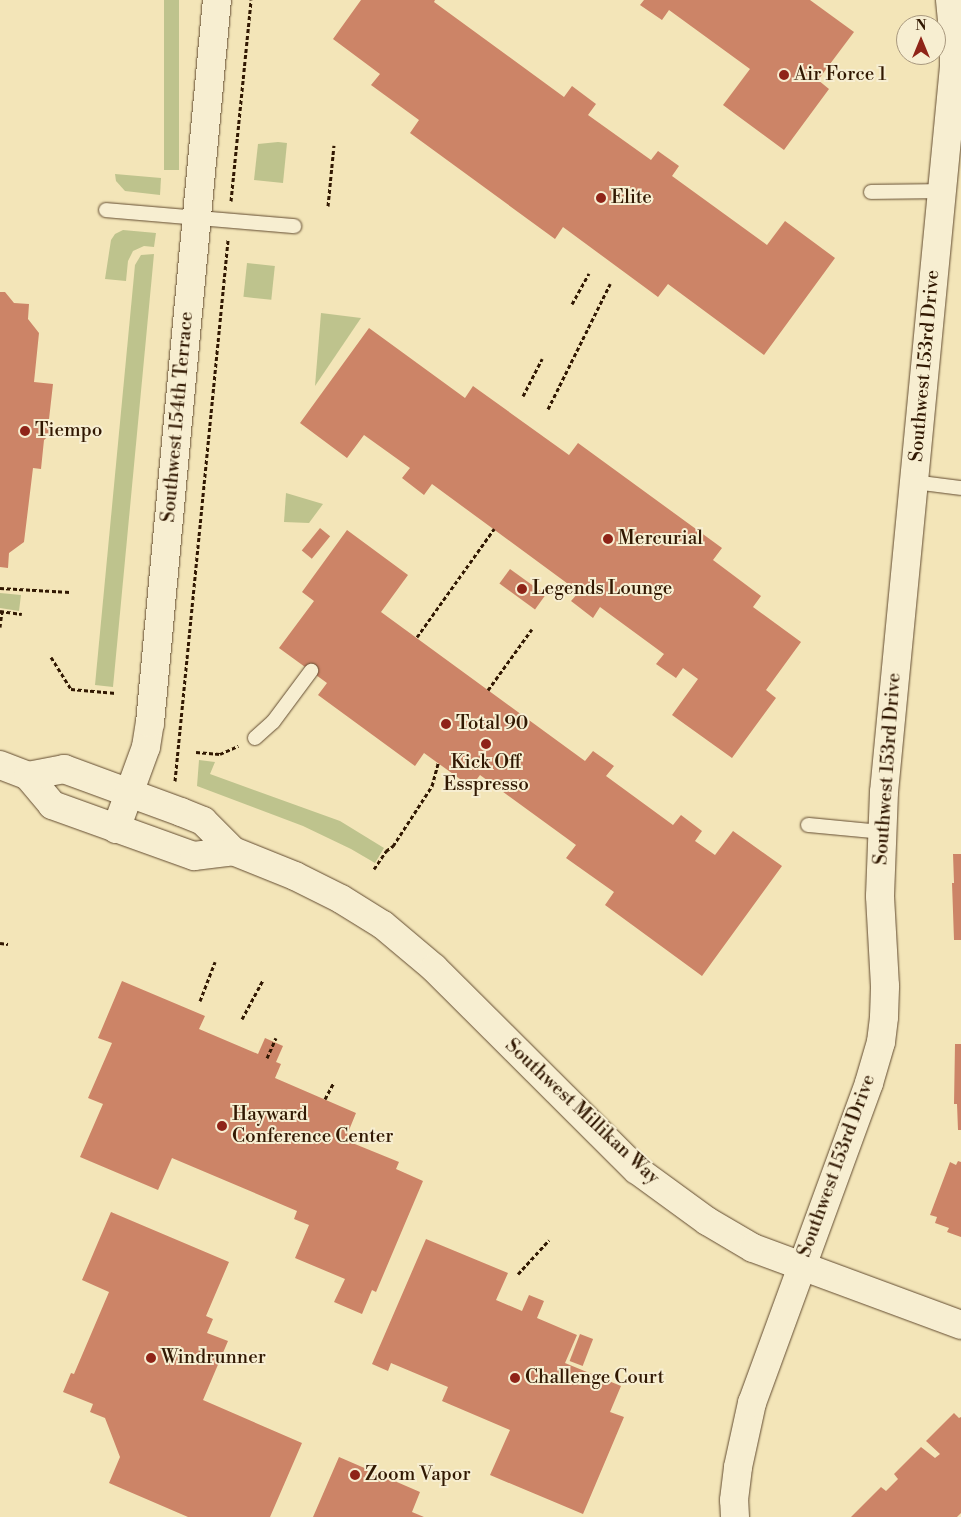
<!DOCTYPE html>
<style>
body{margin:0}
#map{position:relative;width:961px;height:1517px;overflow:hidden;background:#f3e5b8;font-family:"Libre Bodoni",serif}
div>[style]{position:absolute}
.green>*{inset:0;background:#bec38d;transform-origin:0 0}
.building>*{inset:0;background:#cc8467;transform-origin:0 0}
.path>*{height:3px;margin-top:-1.5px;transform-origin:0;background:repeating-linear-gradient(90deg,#311802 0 4px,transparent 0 6.5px)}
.roads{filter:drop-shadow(0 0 1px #624b30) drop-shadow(0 0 1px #624b30)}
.lane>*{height:14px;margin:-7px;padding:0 7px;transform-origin:7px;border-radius:7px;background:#f7eed1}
.secondary>*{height:28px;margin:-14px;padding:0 14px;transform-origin:14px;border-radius:14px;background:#f7eed1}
.dots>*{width:14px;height:14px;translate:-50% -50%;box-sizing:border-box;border:2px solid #f7eed1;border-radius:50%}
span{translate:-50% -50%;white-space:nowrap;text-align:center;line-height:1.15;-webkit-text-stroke:4px #f7eed1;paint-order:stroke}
.poi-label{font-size:19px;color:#311802}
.left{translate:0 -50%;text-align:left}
.street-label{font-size:19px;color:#311802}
.north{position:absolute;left:896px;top:15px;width:50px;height:50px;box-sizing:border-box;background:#f7eed1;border:1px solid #a8987e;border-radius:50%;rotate:0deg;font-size:14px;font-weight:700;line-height:20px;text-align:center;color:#311802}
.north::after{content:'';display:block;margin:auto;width:18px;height:22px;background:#8f2418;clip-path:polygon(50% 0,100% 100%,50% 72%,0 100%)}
</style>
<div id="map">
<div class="green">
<i style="left:164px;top:0;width:15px;height:170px"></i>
<i style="clip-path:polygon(278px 142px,287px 143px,283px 183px,254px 180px,258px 144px)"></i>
<i style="clip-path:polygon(115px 174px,161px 178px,160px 195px,125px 191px,116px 181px)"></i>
<i style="clip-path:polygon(123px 230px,156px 233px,154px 247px,144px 246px,133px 251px,128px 261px,126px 281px,105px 279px,111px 240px,115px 234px)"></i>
<i style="clip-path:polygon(154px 254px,113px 687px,95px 685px,135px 265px,141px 255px)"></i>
<i style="left:247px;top:263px;width:28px;height:34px;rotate:6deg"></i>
<i style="clip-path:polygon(321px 313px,361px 318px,315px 386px)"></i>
<i style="clip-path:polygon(286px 493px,323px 504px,309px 523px,284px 522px)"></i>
<i style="clip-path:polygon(0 593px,21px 595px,19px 611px,0 608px)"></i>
<i style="clip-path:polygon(199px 760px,215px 762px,210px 774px,340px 821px,384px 848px,375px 863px,351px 849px,303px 826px,197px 786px)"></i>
</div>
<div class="building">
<i style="clip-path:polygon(361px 0,435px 0,434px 2px,564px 97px,572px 86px,596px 104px,588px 115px,651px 160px,658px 151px,679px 166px,672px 176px,767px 245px,785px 221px,835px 258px,764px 355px,668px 284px,658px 297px,563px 227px,555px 239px,410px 133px,419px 120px,371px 85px,380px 74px,333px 39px)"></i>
<i style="clip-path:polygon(644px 0,810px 0,854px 32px,818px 80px,829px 89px,784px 150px,723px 105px,750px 69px,669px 10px,662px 20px,640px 5px)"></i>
<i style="clip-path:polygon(0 292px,5px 292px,14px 303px,29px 304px,28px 319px,39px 333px,34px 382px,53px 384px,48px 428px,52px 433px,44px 440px,41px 469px,33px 468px,24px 542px,9px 553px,8px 568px,0 567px)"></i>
<i style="clip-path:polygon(369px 328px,465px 398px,473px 386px,569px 455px,578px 443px,722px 548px,713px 560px,761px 596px,753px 607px,801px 642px,766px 690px,776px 698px,732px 758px,672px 715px,698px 679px,683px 668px,676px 678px,656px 664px,664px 654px,600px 607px,593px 618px,571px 601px,579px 592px,432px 484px,424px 495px,402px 478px,410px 468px,364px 435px,347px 458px,300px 423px)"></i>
<i style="left:320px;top:528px;width:13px;height:29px;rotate:39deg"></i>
<i style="clip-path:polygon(347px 530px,408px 575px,381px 612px,585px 761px,593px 751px,614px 766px,606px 776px,673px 825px,681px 815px,702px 831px,695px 841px,715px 855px,733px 831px,782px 866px,702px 976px,605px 905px,614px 892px,566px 858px,576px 845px,480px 775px,471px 787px,424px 753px,415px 766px,318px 695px,327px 683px,279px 648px,314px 601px,302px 592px)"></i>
<i style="left:510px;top:569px;width:44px;height:18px;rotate:36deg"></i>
<i style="clip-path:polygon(953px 854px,961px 854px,961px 940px,954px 940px,952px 883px,954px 883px)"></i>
<i style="clip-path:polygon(122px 981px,205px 1016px,199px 1029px,258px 1054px,265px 1038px,283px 1046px,276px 1062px,281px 1064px,275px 1078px,356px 1113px,345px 1140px,399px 1162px,396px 1169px,423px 1181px,376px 1292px,372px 1290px,362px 1314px,334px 1302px,345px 1279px,295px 1258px,309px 1225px,294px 1219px,297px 1211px,172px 1158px,158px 1190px,80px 1157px,103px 1104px,88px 1098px,112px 1043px,98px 1038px)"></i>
<i style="clip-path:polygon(955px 1044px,961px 1044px,961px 1130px,958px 1130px,957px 1104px,954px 1104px)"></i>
<i style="clip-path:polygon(958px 1161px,961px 1162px,961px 1237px,947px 1232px,949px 1228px,935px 1223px,937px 1217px,930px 1215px,950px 1162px,956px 1165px)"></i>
<i style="clip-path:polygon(111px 1212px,229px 1262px,206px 1316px,213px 1319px,207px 1333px,228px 1341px,203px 1400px,302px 1443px,270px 1517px,188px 1517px,109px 1483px,120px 1457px,105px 1418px,90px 1412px,93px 1404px,63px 1392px,71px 1373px,74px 1374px,109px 1292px,82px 1280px)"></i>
<i style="clip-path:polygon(426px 1239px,508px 1273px,496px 1300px,522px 1311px,529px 1295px,544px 1301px,537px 1318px,577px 1335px,565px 1363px,621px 1386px,610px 1412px,624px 1417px,583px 1514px,490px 1475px,510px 1430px,442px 1401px,448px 1387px,391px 1363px,388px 1371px,372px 1364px)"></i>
<i style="left:580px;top:1334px;width:14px;height:29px;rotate:21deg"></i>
<i style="clip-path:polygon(954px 1413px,959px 1418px,961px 1417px,961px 1513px,957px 1517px,851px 1517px,881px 1487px,886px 1491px,898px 1479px,894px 1474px,921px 1447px,935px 1458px,940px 1454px,926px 1441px)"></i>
<i style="clip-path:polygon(339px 1457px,420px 1492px,412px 1512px,424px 1517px,313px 1517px)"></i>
</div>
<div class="path">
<i style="left:231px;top:201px;width:202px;rotate:-84.3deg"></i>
<i style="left:328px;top:206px;width:61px;rotate:-84.4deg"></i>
<i style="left:572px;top:304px;width:35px;rotate:-61deg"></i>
<i style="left:523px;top:396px;width:42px;rotate:-62.8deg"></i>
<i style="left:548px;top:409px;width:140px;rotate:-63.6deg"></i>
<i style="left:0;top:588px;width:70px;rotate:3.3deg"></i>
<i style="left:0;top:611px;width:22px;rotate:8deg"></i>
<i style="left:0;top:627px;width:16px;rotate:-83deg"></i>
<i style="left:417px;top:637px;width:133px;rotate:-54.5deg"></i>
<i style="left:51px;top:657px;width:38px;rotate:58deg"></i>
<i style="left:71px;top:689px;width:45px;rotate:5.1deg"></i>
<i style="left:488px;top:690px;width:75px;rotate:-54.2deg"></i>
<i style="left:196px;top:752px;width:24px;rotate:5deg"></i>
<i style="left:220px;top:754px;width:20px;rotate:-24deg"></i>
<i style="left:175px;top:781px;width:544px;rotate:-84.4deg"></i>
<i style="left:374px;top:869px;width:22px;rotate:-56deg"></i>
<i style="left:386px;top:851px;width:9px;rotate:-36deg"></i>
<i style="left:393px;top:846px;width:72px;rotate:-57deg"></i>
<i style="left:432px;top:786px;width:24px;rotate:-75deg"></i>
<i style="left:0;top:943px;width:8px;rotate:7deg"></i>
<i style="left:200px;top:1001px;width:42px;rotate:-69deg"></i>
<i style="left:242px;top:1019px;width:44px;rotate:-61.7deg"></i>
<i style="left:267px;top:1058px;width:22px;rotate:-66deg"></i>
<i style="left:325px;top:1099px;width:19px;rotate:-62deg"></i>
<i style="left:518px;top:1274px;width:46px;rotate:-47.6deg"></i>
</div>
<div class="roads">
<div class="lane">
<i style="left:871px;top:192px;width:71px;rotate:-0.8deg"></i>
<i style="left:106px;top:210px;width:189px;rotate:4.9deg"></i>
<i style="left:914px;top:482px;width:47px;rotate:7.3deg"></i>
<i style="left:255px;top:738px;width:24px;rotate:-42deg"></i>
<i style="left:273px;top:722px;width:64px;rotate:-53.3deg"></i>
<i style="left:808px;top:825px;width:74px;rotate:5.4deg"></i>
</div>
<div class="secondary">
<i style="left:0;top:765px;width:30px;rotate:21deg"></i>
<i style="left:28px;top:776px;width:38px;rotate:50deg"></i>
<i style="left:52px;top:805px;width:151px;rotate:19.8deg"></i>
<i style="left:194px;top:856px;width:39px;rotate:-7deg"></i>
<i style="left:28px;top:776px;width:37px;rotate:-11deg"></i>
<i style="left:64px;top:769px;width:125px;rotate:20.2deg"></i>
<i style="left:181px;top:812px;width:24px;rotate:22deg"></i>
<i style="left:203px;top:821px;width:42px;rotate:45deg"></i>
<i style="left:233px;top:851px;width:67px;rotate:22deg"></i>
<i style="left:295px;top:876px;width:51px;rotate:26.6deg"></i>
<i style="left:341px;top:899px;width:49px;rotate:31.8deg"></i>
<i style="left:383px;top:925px;width:67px;rotate:40.1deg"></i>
<i style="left:434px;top:968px;width:286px;rotate:44.9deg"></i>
<i style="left:637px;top:1170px;width:87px;rotate:36.1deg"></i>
<i style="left:707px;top:1221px;width:53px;rotate:30.4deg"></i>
<i style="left:753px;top:1248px;width:222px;rotate:20.3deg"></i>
<i style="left:116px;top:829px;width:87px;rotate:-69.9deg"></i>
<i style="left:146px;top:747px;width:24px;rotate:-81deg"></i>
<i style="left:150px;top:723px;width:726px;rotate:-84.71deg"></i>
<i style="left:735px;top:1517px;width:17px;rotate:-93deg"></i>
<i style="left:734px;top:1500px;width:33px;rotate:-83deg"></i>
<i style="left:738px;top:1467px;width:66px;rotate:-77.7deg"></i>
<i style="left:752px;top:1403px;width:341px;rotate:-69.9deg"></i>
<i style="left:869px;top:1083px;width:43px;rotate:-73.7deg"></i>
<i style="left:881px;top:1042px;width:25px;rotate:-83deg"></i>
<i style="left:884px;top:1017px;width:31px;rotate:-88deg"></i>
<i style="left:885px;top:986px;width:90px;rotate:-93.2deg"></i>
<i style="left:880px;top:896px;width:104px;rotate:-87.8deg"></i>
<i style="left:884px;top:792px;width:729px;rotate:-84.49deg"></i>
<i style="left:954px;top:66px;width:25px;rotate:-90deg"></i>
<i style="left:954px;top:41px;width:41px;rotate:-95.6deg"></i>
</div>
</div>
<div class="dots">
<i style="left:784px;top:75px;background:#8f2418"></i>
<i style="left:601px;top:198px;background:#8f2418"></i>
<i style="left:25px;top:431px;background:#8f2418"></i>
<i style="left:608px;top:539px;background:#8f2418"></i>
<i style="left:522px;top:589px;background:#8f2418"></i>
<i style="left:446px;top:724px;background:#8f2418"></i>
<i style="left:486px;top:744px;background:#8f2418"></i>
<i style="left:222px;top:1126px;background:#8f2418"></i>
<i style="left:151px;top:1358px;background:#8f2418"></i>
<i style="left:515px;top:1378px;background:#8f2418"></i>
<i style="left:355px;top:1475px;background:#8f2418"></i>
</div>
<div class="poi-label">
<span class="left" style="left:794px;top:75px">Air Force 1</span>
<span class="left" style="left:611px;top:198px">Elite</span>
<span class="left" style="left:35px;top:431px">Tiempo</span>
<span class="left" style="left:618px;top:539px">Mercurial</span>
<span class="left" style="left:532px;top:589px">Legends Lounge</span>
<span class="left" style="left:456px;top:724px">Total 90</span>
<span style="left:486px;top:774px">Kick Off<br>Esspresso</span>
<span class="left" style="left:232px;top:1126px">Hayward<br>Conference Center</span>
<span class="left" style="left:161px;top:1358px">Windrunner</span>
<span class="left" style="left:525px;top:1378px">Challenge Court</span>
<span class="left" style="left:365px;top:1475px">Zoom Vapor</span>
</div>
<div class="street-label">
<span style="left:925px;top:366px;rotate:-85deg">Southwest 153rd Drive</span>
<span style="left:178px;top:417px;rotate:-85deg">Southwest 154th Terrace</span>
<span style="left:888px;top:769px;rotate:-86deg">Southwest 153rd Drive</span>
<span style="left:582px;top:1112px;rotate:43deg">Southwest Millikan Way</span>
<span style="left:837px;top:1166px;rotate:-70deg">Southwest 153rd Drive</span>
</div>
<div class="north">N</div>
</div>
